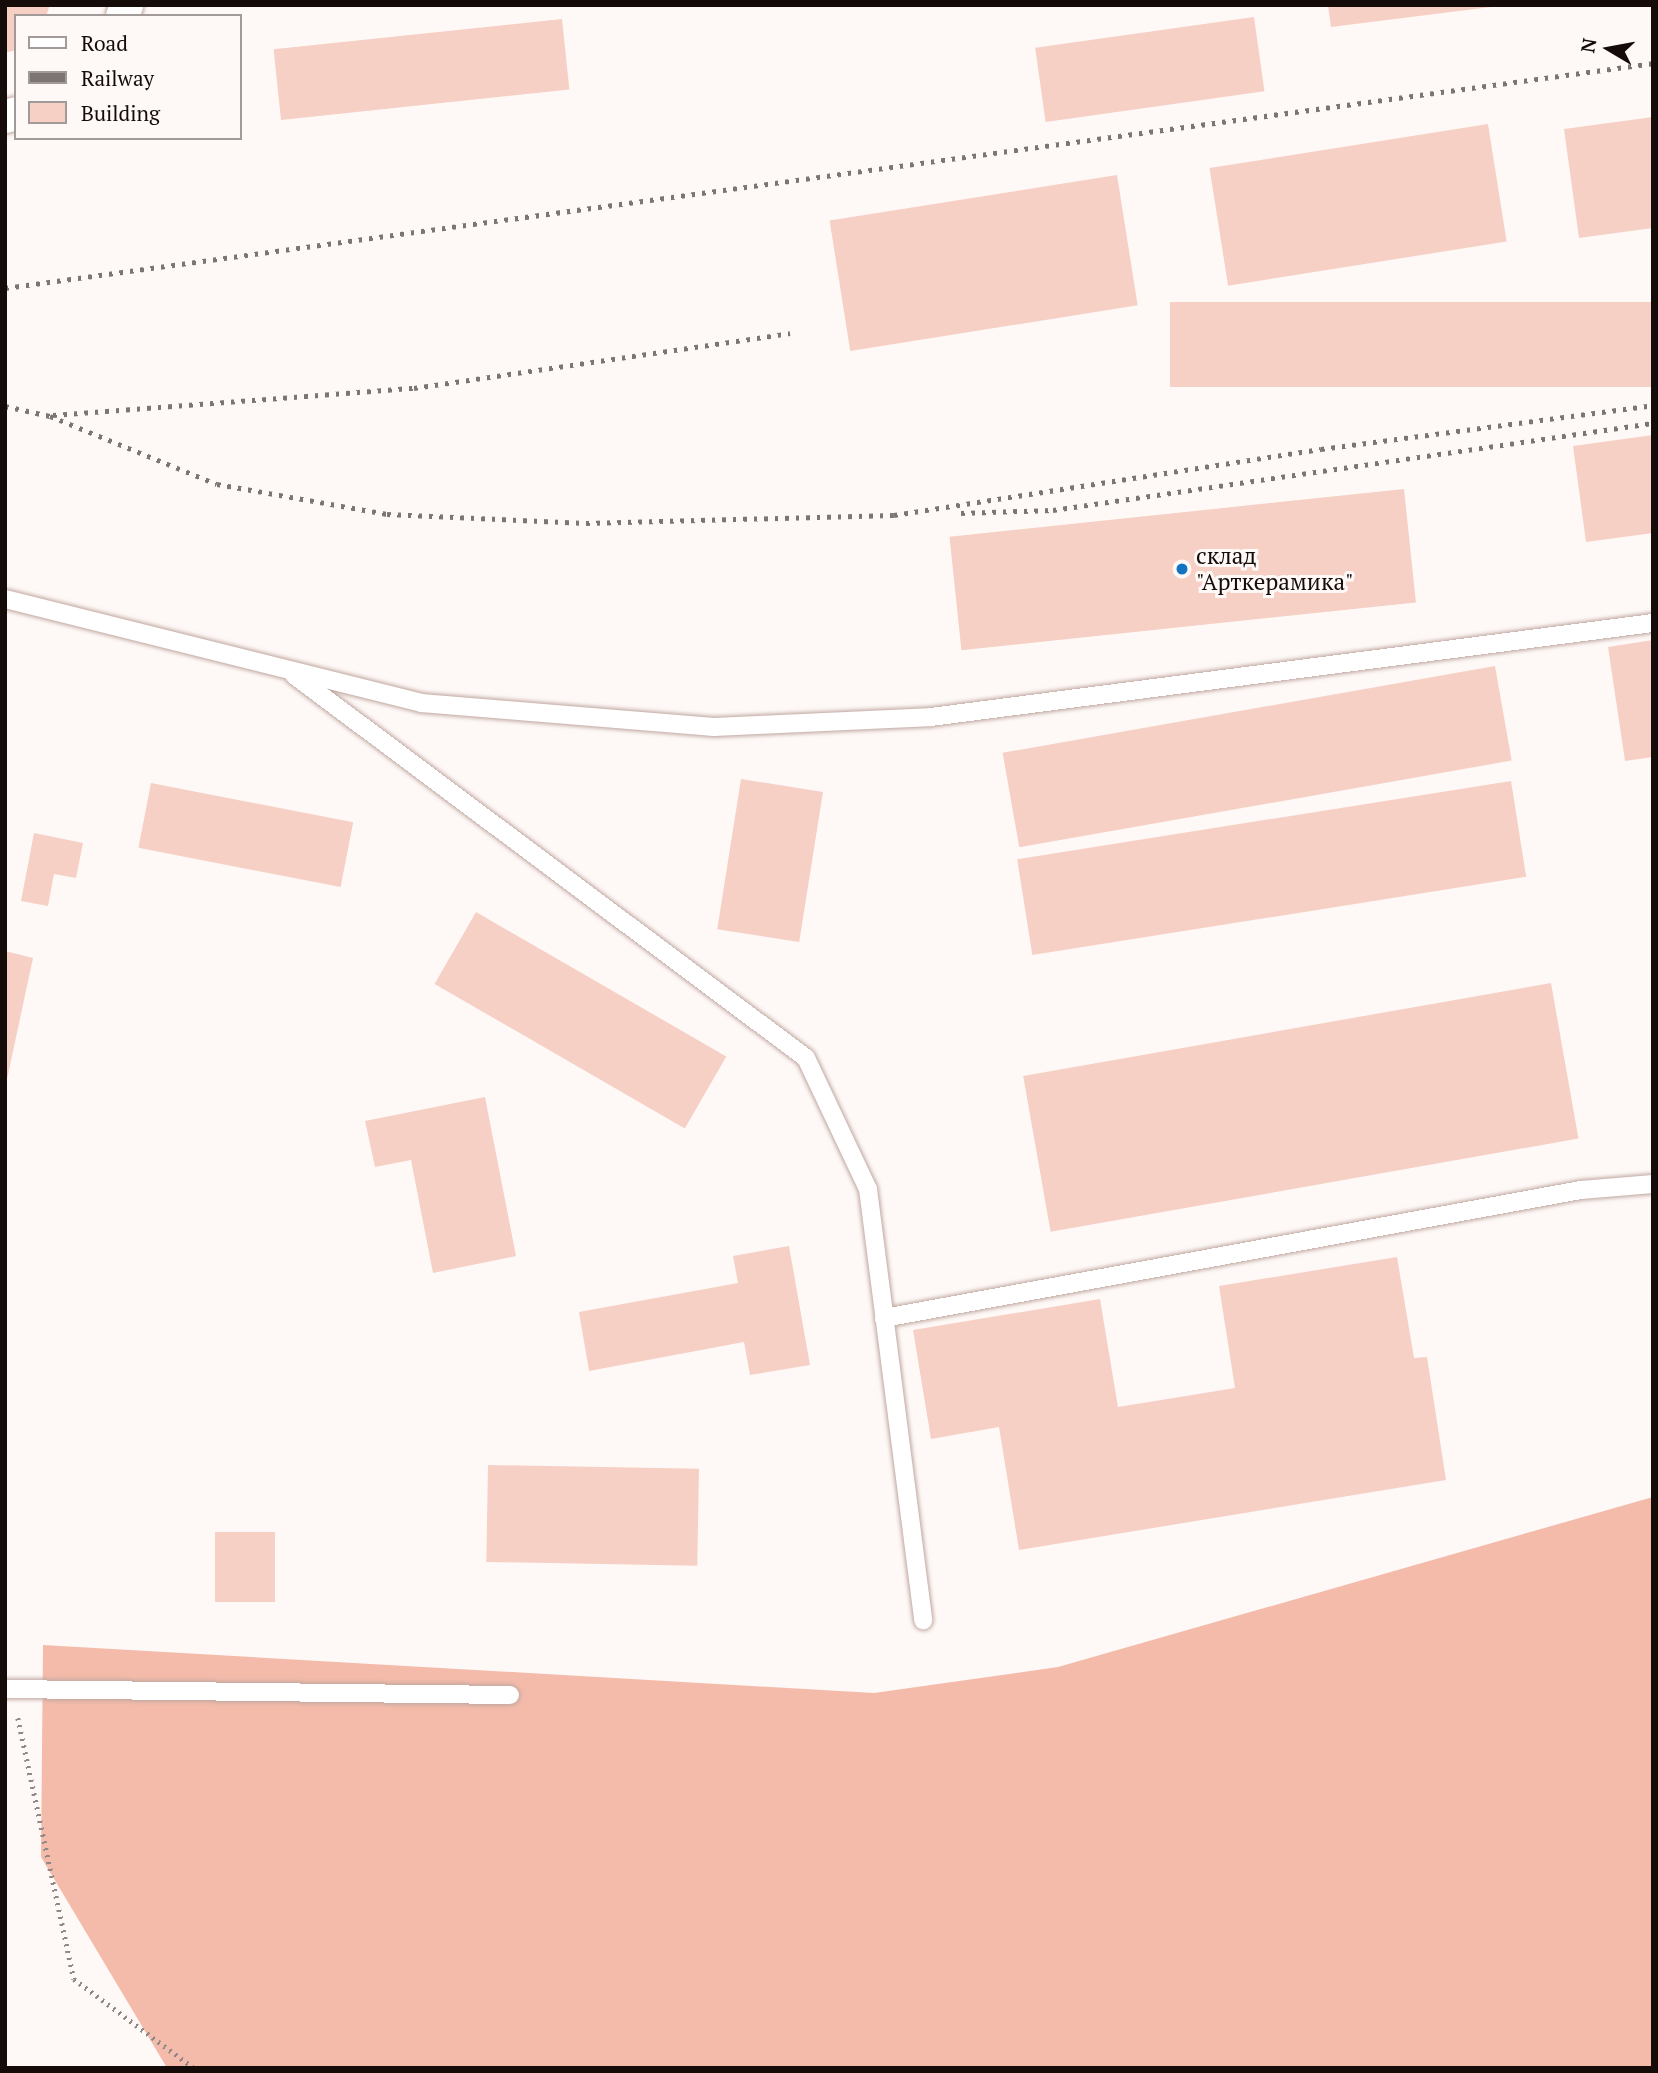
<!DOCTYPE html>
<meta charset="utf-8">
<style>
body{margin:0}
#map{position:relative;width:1658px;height:2073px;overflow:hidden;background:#fef9f7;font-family:"PT Serif",serif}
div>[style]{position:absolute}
.forest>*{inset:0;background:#f4bbaa}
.building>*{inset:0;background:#f7d0c5;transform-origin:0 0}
.path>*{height:4.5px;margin-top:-2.25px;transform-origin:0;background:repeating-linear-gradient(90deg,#8f8886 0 2px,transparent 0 7px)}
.roads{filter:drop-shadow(0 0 2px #c0a7a0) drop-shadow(0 0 2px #c0a7a0)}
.lane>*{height:18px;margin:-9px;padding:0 9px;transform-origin:9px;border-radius:9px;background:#fff}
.street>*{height:33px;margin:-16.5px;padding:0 16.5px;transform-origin:16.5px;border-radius:16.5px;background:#fff}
.rail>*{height:5px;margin-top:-2.5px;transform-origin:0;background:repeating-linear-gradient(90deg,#7c7573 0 3.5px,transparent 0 10.5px)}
.dots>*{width:19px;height:19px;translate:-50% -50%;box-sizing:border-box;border:4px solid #fef9f7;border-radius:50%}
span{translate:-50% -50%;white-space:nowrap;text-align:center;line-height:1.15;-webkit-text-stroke:6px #fef9f7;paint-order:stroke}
.poi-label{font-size:23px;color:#150c0a}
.left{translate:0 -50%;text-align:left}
.frame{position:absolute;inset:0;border:7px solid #150c0a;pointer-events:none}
.legend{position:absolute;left:14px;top:14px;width:228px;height:126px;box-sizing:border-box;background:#fef9f7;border:2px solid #a19a98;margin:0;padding:9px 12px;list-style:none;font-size:21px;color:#150c0a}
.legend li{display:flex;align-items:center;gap:14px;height:35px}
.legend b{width:35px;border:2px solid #a19a98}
.north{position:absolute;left:1574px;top:14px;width:70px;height:70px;-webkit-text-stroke:5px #fef9f7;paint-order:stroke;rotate:280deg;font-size:19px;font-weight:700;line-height:28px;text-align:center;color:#150c0a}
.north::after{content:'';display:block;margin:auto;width:24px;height:32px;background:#150c0a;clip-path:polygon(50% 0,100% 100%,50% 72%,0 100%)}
</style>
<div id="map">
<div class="forest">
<i style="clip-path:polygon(1653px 1497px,1653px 2068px,167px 2068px,41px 1857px,43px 1645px,874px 1693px,1058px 1667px)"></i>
</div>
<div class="building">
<i style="clip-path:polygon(5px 5px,50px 5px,46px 16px,16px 16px,16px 50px,5px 53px)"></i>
<i style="clip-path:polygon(1328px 5px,1491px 5px,1491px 7px,1331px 27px)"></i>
<i style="left:1254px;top:17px;width:75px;height:221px;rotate:82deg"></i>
<i style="left:562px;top:19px;width:71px;height:290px;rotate:84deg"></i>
<i style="clip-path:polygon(1653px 117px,1653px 228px,1579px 238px,1564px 129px)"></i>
<i style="left:1488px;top:124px;width:119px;height:282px;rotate:81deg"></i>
<i style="left:1117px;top:175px;width:132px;height:291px;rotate:81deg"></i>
<i style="left:1653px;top:302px;width:85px;height:483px;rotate:90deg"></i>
<i style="clip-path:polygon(1653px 435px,1653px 533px,1586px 542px,1573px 446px)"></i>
<i style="left:1404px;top:489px;width:114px;height:457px;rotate:84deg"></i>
<i style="clip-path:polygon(1653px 640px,1653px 757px,1625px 761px,1608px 647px)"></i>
<i style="left:1495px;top:666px;width:96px;height:500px;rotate:80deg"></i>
<i style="left:741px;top:779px;width:83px;height:152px;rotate:9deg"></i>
<i style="left:1511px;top:781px;width:97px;height:500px;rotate:81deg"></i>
<i style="left:151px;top:783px;width:206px;height:66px;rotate:11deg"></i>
<i style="clip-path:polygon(34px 833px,83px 843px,76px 878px,54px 874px,48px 906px,21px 901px)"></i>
<i style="left:476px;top:912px;width:289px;height:83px;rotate:30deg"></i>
<i style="clip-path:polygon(5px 951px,33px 958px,6px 1084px,5px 1084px)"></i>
<i style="left:1551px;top:983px;width:158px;height:536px;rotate:80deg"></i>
<i style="clip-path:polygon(485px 1097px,516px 1256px,433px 1273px,411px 1160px,375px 1167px,365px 1121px)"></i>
<i style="clip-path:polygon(789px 1246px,810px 1365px,750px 1375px,744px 1342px,589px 1371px,579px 1312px,738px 1283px,733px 1256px)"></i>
<i style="clip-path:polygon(1397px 1257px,1414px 1358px,1427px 1357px,1446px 1480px,1019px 1550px,999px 1427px,931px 1439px,913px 1330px,1100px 1299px,1118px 1407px,1235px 1388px,1219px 1286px)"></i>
<i style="left:488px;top:1465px;width:211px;height:97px;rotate:1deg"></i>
<i style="left:215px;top:1532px;width:60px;height:70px"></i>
</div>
<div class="path">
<i style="left:18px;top:1718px;width:267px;rotate:77.9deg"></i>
<i style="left:74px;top:1979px;width:149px;rotate:36.6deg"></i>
</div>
<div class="roads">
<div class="lane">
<i style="left:5px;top:599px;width:429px;rotate:14deg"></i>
<i style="left:421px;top:703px;width:294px;rotate:4.7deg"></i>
<i style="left:714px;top:727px;width:217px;rotate:-2.6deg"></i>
<i style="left:931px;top:717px;width:728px;rotate:-7.42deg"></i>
<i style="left:294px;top:675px;width:639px;rotate:36.8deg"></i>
<i style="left:806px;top:1058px;width:145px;rotate:64.7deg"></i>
<i style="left:868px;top:1189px;width:435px;rotate:82.7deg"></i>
<i style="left:884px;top:1318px;width:709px;rotate:-10.41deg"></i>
<i style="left:1581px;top:1190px;width:72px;rotate:-4.8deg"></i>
<i style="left:5px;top:1689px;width:505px;rotate:0.68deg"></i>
</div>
<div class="street">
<i style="left:122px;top:16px;width:12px;rotate:-70deg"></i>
<i style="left:5px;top:116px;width:11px;rotate:-15deg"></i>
</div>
</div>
<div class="rail">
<i style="left:5px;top:288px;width:1663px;rotate:-7.77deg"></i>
<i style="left:5px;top:406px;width:46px;rotate:12.5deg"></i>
<i style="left:50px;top:416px;width:180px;rotate:22.2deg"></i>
<i style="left:217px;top:484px;width:173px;rotate:10deg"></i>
<i style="left:387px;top:514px;width:199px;rotate:2.6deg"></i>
<i style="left:586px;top:523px;width:308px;rotate:-1.5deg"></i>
<i style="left:894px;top:515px;width:432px;rotate:-8.8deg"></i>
<i style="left:1321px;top:449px;width:335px;rotate:-7.5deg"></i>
<i style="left:53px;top:415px;width:362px;rotate:-4.3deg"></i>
<i style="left:414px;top:388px;width:380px;rotate:-8.3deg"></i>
<i style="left:961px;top:513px;width:92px;rotate:-1.9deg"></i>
<i style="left:1053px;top:510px;width:606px;rotate:-8.25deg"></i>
</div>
<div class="dots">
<i style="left:1182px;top:569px;background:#1274c0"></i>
</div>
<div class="poi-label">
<span class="left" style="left:1196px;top:569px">склад<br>"Арткерамика"</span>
</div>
<div class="frame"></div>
<ul class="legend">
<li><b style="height:9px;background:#fff"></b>Road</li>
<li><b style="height:9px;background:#7c7573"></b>Railway</li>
<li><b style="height:19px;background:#f7d0c5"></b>Building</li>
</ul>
<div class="north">N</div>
</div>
